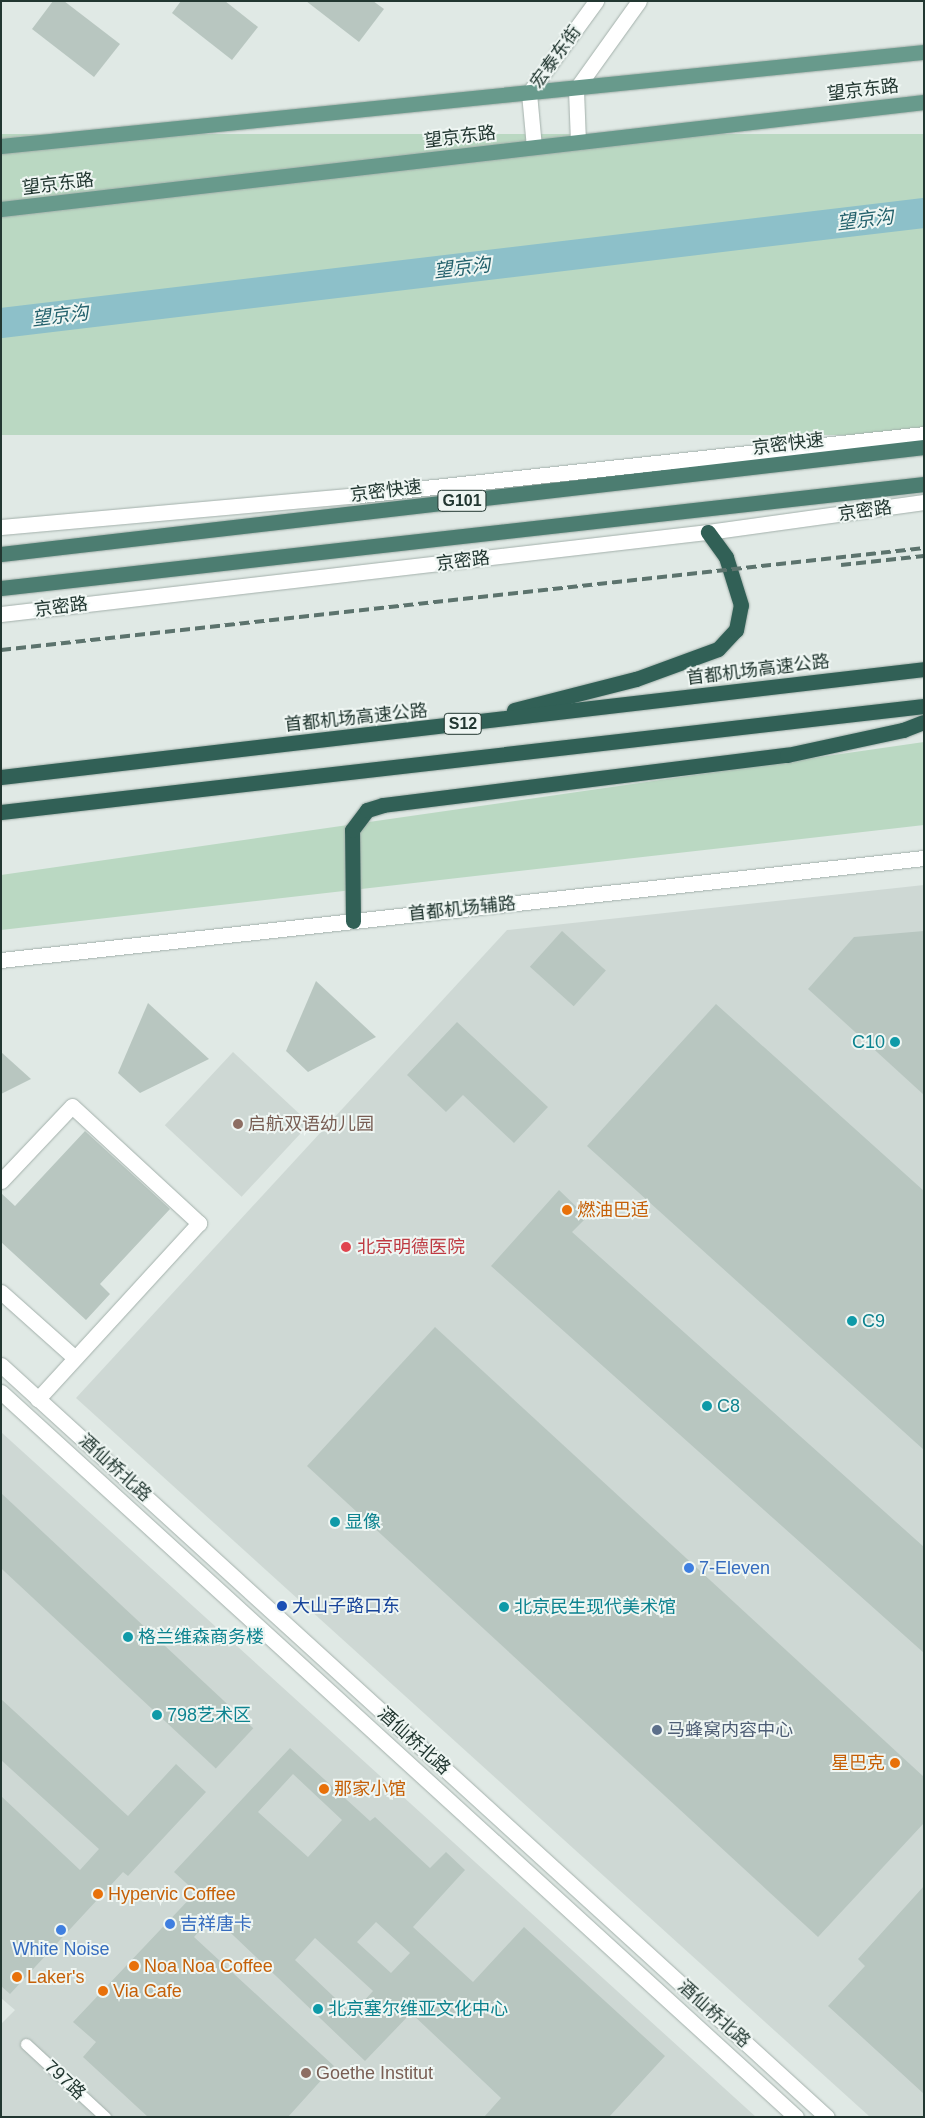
<!DOCTYPE html>
<meta charset="utf-8">
<style>
body{margin:0}
#map{position:relative;width:925px;height:2118px;overflow:hidden;background:#e0e9e5;font-family:Helvetica,"Noto Sans SC",sans-serif}
div>[style]{position:absolute}
.built>*{inset:0;background:#ced8d4;transform-origin:0 0}
.green>*{inset:0;background:#bad8c2;transform-origin:0 0}
.river>*{height:30px;margin:-15px;padding:0 15px;transform-origin:15px;border-radius:15px;background:#8dc0c9}
.building>*{inset:0;background:#b8c6c0;transform-origin:0 0}
.roads{filter:drop-shadow(0 0 1px #a3b0ab) drop-shadow(0 0 1px #a3b0ab)}
.pedestrian>*{height:11px;margin:-5.5px;padding:0 5.5px;transform-origin:5.5px;border-radius:5.5px;background:#fff}
.minor>*{height:15px;margin:-7.5px;padding:0 7.5px;transform-origin:7.5px;border-radius:7.5px;background:#fff}
.tertiary>*{height:15px;margin:-7.5px;padding:0 7.5px;transform-origin:7.5px;border-radius:7.5px;background:#fff}
.secondary>*{height:15px;margin:-7.5px;padding:0 7.5px;transform-origin:7.5px;border-radius:7.5px;background:#fff}
.primary>*{height:15px;margin:-7.5px;padding:0 7.5px;transform-origin:7.5px;border-radius:7.5px;background:#689a8c}
.trunk>*{height:15px;margin:-7.5px;padding:0 7.5px;transform-origin:7.5px;border-radius:7.5px;background:#4c7d71}
.motorway>*{height:15px;margin:-7.5px;padding:0 7.5px;transform-origin:7.5px;border-radius:7.5px;background:#316056}
.rail>*{height:4px;margin-top:-2px;transform-origin:0;background:repeating-linear-gradient(90deg,#5c736d 0 10px,transparent 0 15px)}
.dots>*{width:14px;height:14px;translate:-50% -50%;box-sizing:border-box;border:2px solid #eff6f3;border-radius:50%}
span{translate:-50% -50%;white-space:nowrap;text-align:center;line-height:1.15;-webkit-text-stroke:4px #eff6f3;paint-order:stroke}
.shield-label span{padding:1px 4px;background:#eff6f3;border:1px solid;border-radius:4px;-webkit-text-stroke-width:0}
.shield-label{font-size:16px;color:#223731;font-weight:700}
.street-label{font-size:18px;color:#223731}
.culture-label{font-size:18px;color:#0d838f}
.right{translate:-100% -50%;text-align:right}
.left{translate:0 -50%;text-align:left}
.education-label{font-size:18px;color:#785e54}
.food-label{font-size:18px;color:#c56008}
.health-label{font-size:18px;color:#be3a42}
.shop-label{font-size:18px;color:#366cbe}
.transit-label{font-size:18px;color:#164399}
.service-label{font-size:18px;color:#4e5e75}
.water-label{font-size:19px;color:#23616c;font-style:italic}
.frame{position:absolute;inset:0;border:2px solid #223731;pointer-events:none}
</style>
<div id="map">
<div class="built">
<i style="clip-path:polygon(924px 885px,924px 2117px,870px 2117px,76px 1398px,507px 930px)"></i>
<i style="left:233px;top:1052px;width:105px;height:100px;rotate:43deg"></i>
<i style="clip-path:polygon(1px 1432px,756px 2117px,1px 2117px,1px 2024px,15px 2010px,1px 1998px)"></i>
</div>
<div class="green">
<i style="left:924px;top:134px;width:301px;height:930px;rotate:90deg"></i>
<i style="clip-path:polygon(924px 742px,924px 825px,1px 930px,1px 875px)"></i>
</div>
<div class="river">
<i style="left:1px;top:323px;width:930px;rotate:-6.8deg"></i>
</div>
<div class="building">
<i style="clip-path:polygon(53px 1px,64px 1px,120px 44px,94px 77px,32px 29px)"></i>
<i style="clip-path:polygon(181px 1px,225px 1px,258px 27px,232px 60px,172px 13px)"></i>
<i style="clip-path:polygon(306px 1px,373px 1px,384px 9px,359px 42px)"></i>
<i style="left:562px;top:931px;width:59px;height:48px;rotate:42deg"></i>
<i style="clip-path:polygon(924px 931px,924px 1095px,808px 989px,854px 937px)"></i>
<i style="clip-path:polygon(316px 981px,376px 1037px,308px 1072px,286px 1051px)"></i>
<i style="clip-path:polygon(148px 1003px,209px 1059px,140px 1093px,118px 1073px)"></i>
<i style="clip-path:polygon(716px 1004px,924px 1191px,924px 1450px,587px 1146px)"></i>
<i style="clip-path:polygon(457px 1022px,548px 1107px,514px 1143px,463px 1095px,446px 1112px,407px 1075px)"></i>
<i style="clip-path:polygon(1px 1052px,31px 1079px,1px 1094px)"></i>
<i style="clip-path:polygon(85px 1131px,170px 1209px,100px 1284px,110px 1294px,86px 1320px,1px 1242px,1px 1193px,15px 1206px)"></i>
<i style="clip-path:polygon(559px 1190px,587px 1217px,572px 1232px,924px 1547px,924px 1653px,491px 1266px)"></i>
<i style="clip-path:polygon(435px 1327px,924px 1777px,924px 1823px,818px 1937px,307px 1466px)"></i>
<i style="left:1px;top:1493px;width:345px;height:55px;rotate:43deg"></i>
<i style="clip-path:polygon(1px 1699px,128px 1816px,176px 1764px,206px 1792px,128px 1876px,123px 1872px,10px 1994px,1px 1986px,1px 1796px,80px 1870px,99px 1849px,1px 1760px)"></i>
<i style="clip-path:polygon(evenodd,290px 1748px,370px 1821px,375px 1817px,430px 1868px,446px 1852px,465px 1870px,413px 1927px,473px 1982px,524px 1927px,665px 2056px,609px 2117px,484px 2117px,501px 2098px,411px 2013px,365px 2061px,213px 1916px,194px 1937px,334px 2066px,288px 2117px,148px 2117px,83px 2057px,96px 2042px,73px 2022px,196px 1892px,174px 1872px,290px 1748px,293px 1774px,342px 1820px,308px 1857px,258px 1812px,293px 1774px,290px 1748px,376px 1922px,410px 1953px,391px 1973px,357px 1942px,376px 1922px,290px 1748px,315px 1938px,373px 1991px,352px 2014px,295px 1960px,315px 1938px)"></i>
<i style="clip-path:polygon(924px 1886px,924px 2094px,828px 2006px,865px 1966px,858px 1959px)"></i>
</div>
<div class="roads">
<div class="pedestrian">
<i style="left:26px;top:2044px;width:108px;rotate:42.7deg"></i>
</div>
<div class="minor">
<i style="left:1px;top:1181px;width:103px;rotate:-46.6deg"></i>
<i style="left:72px;top:1106px;width:173px;rotate:42.7deg"></i>
<i style="left:199px;top:1223px;width:239px;rotate:132.5deg"></i>
<i style="left:1px;top:1292px;width:99px;rotate:41.7deg"></i>
</div>
<div class="tertiary">
<i style="left:534px;top:147px;width:54px;rotate:-95.3deg"></i>
<i style="left:529px;top:93px;width:114px;rotate:-53.9deg"></i>
<i style="left:1px;top:1365px;width:1117px;rotate:42.32deg"></i>
<i style="left:1px;top:1392px;width:1076px;rotate:42.36deg"></i>
</div>
<div class="secondary">
<i style="left:578px;top:142px;width:53px;rotate:-92.2deg"></i>
<i style="left:576px;top:89px;width:108px;rotate:-54.4deg"></i>
<i style="left:1px;top:527px;width:360px;rotate:-5.1deg"></i>
<i style="left:360px;top:495px;width:567px;rotate:-6.17deg"></i>
<i style="left:1px;top:614px;width:712px;rotate:-6.62deg"></i>
<i style="left:708px;top:532px;width:218px;rotate:-7.9deg"></i>
<i style="left:1px;top:960px;width:929px;rotate:-6.31deg"></i>
</div>
<div class="primary">
<i style="left:1px;top:146px;width:928px;rotate:-5.82deg"></i>
<i style="left:1px;top:209px;width:929px;rotate:-6.61deg"></i>
</div>
<div class="trunk">
<i style="left:1px;top:554px;width:929px;rotate:-6.61deg"></i>
<i style="left:1px;top:588px;width:929px;rotate:-6.43deg"></i>
</div>
<div class="motorway">
<i style="left:514px;top:710px;width:126px;rotate:-14.3deg"></i>
<i style="left:636px;top:679px;width:87px;rotate:-20.1deg"></i>
<i style="left:718px;top:649px;width:26px;rotate:-47deg"></i>
<i style="left:736px;top:630px;width:25px;rotate:-79deg"></i>
<i style="left:741px;top:605px;width:50px;rotate:-107.4deg"></i>
<i style="left:726px;top:557px;width:31px;rotate:-126deg"></i>
<i style="left:1px;top:777px;width:929px;rotate:-6.67deg"></i>
<i style="left:1px;top:812px;width:929px;rotate:-6.55deg"></i>
<i style="left:353px;top:921px;width:91px;rotate:-90.6deg"></i>
<i style="left:352px;top:830px;width:25px;rotate:-53deg"></i>
<i style="left:367px;top:810px;width:17px;rotate:-17deg"></i>
<i style="left:383px;top:805px;width:407px;rotate:-7.1deg"></i>
<i style="left:787px;top:755px;width:119px;rotate:-12.2deg"></i>
<i style="left:903px;top:730px;width:22px;rotate:-21deg"></i>
</div>
</div>
<div class="rail">
<i style="left:841px;top:565px;width:83px;rotate:-6.2deg"></i>
<i style="left:1px;top:650px;width:929px;rotate:-6.31deg"></i>
</div>
<div class="dots">
<i style="left:895px;top:1042px;background:#0f9aa8"></i>
<i style="left:238px;top:1124px;background:#8d6e63"></i>
<i style="left:567px;top:1210px;background:#e8710a"></i>
<i style="left:346px;top:1247px;background:#e0444e"></i>
<i style="left:852px;top:1321px;background:#0f9aa8"></i>
<i style="left:707px;top:1406px;background:#0f9aa8"></i>
<i style="left:335px;top:1522px;background:#0f9aa8"></i>
<i style="left:689px;top:1568px;background:#3f7fe0"></i>
<i style="left:282px;top:1606px;background:#1a4fb4"></i>
<i style="left:504px;top:1607px;background:#0f9aa8"></i>
<i style="left:128px;top:1637px;background:#0f9aa8"></i>
<i style="left:157px;top:1715px;background:#0f9aa8"></i>
<i style="left:657px;top:1730px;background:#5c6f8a"></i>
<i style="left:895px;top:1763px;background:#e8710a"></i>
<i style="left:324px;top:1789px;background:#e8710a"></i>
<i style="left:98px;top:1894px;background:#e8710a"></i>
<i style="left:170px;top:1924px;background:#3f7fe0"></i>
<i style="left:61px;top:1930px;background:#3f7fe0"></i>
<i style="left:134px;top:1966px;background:#e8710a"></i>
<i style="left:17px;top:1977px;background:#e8710a"></i>
<i style="left:103px;top:1991px;background:#e8710a"></i>
<i style="left:318px;top:2009px;background:#0f9aa8"></i>
<i style="left:306px;top:2073px;background:#8d6e63"></i>
</div>
<div class="shield-label">
<span style="left:462px;top:501px">G101</span>
<span style="left:463px;top:724px">S12</span>
</div>
<div class="street-label">
<span style="left:556px;top:57px;rotate:-54deg">宏泰东街</span>
<span style="left:863px;top:90px;rotate:-7deg">望京东路</span>
<span style="left:460px;top:137px;rotate:-7deg">望京东路</span>
<span style="left:58px;top:184px;rotate:-7deg">望京东路</span>
<span style="left:788px;top:444px;rotate:-7deg">京密快速</span>
<span style="left:386px;top:491px;rotate:-7deg">京密快速</span>
<span style="left:865px;top:511px;rotate:-8deg">京密路</span>
<span style="left:463px;top:561px;rotate:-7deg">京密路</span>
<span style="left:61px;top:607px;rotate:-7deg">京密路</span>
<span style="left:758px;top:670px;rotate:-7deg">首都机场高速公路</span>
<span style="left:356px;top:718px;rotate:-6deg">首都机场高速公路</span>
<span style="left:462px;top:909px;rotate:-6deg">首都机场辅路</span>
<span style="left:115px;top:1468px;rotate:42deg">酒仙桥北路</span>
<span style="left:414px;top:1741px;rotate:42deg">酒仙桥北路</span>
<span style="left:714px;top:2014px;rotate:42deg">酒仙桥北路</span>
<span style="left:65px;top:2080px;rotate:43deg">797路</span>
</div>
<div class="culture-label">
<span class="right" style="left:885px;top:1042px">C10</span>
<span class="left" style="left:862px;top:1321px">C9</span>
<span class="left" style="left:717px;top:1406px">C8</span>
<span class="left" style="left:345px;top:1522px">显像</span>
<span class="left" style="left:514px;top:1607px">北京民生现代美术馆</span>
<span class="left" style="left:138px;top:1637px">格兰维森商务楼</span>
<span class="left" style="left:167px;top:1715px">798艺术区</span>
<span class="left" style="left:328px;top:2009px">北京塞尔维亚文化中心</span>
</div>
<div class="education-label">
<span class="left" style="left:248px;top:1124px">启航双语幼儿园</span>
<span class="left" style="left:316px;top:2073px">Goethe Institut</span>
</div>
<div class="food-label">
<span class="left" style="left:577px;top:1210px">燃油巴适</span>
<span class="right" style="left:885px;top:1763px">星巴克</span>
<span class="left" style="left:334px;top:1789px">那家小馆</span>
<span class="left" style="left:108px;top:1894px">Hypervic Coffee</span>
<span class="left" style="left:144px;top:1966px">Noa Noa Coffee</span>
<span class="left" style="left:27px;top:1977px">Laker's</span>
<span class="left" style="left:113px;top:1991px">Via Cafe</span>
</div>
<div class="health-label">
<span class="left" style="left:357px;top:1247px">北京明德医院</span>
</div>
<div class="shop-label">
<span class="left" style="left:699px;top:1568px">7-Eleven</span>
<span class="left" style="left:180px;top:1924px">吉祥唐卡</span>
<span style="left:61px;top:1949px">White Noise</span>
</div>
<div class="transit-label">
<span class="left" style="left:292px;top:1606px">大山子路口东</span>
</div>
<div class="service-label">
<span class="left" style="left:667px;top:1730px">马蜂窝内容中心</span>
</div>
<div class="water-label">
<span style="left:865px;top:220px;rotate:-7deg">望京沟</span>
<span style="left:462px;top:268px;rotate:-7deg">望京沟</span>
<span style="left:60px;top:316px;rotate:-7deg">望京沟</span>
</div>
<div class="frame"></div>
</div>
